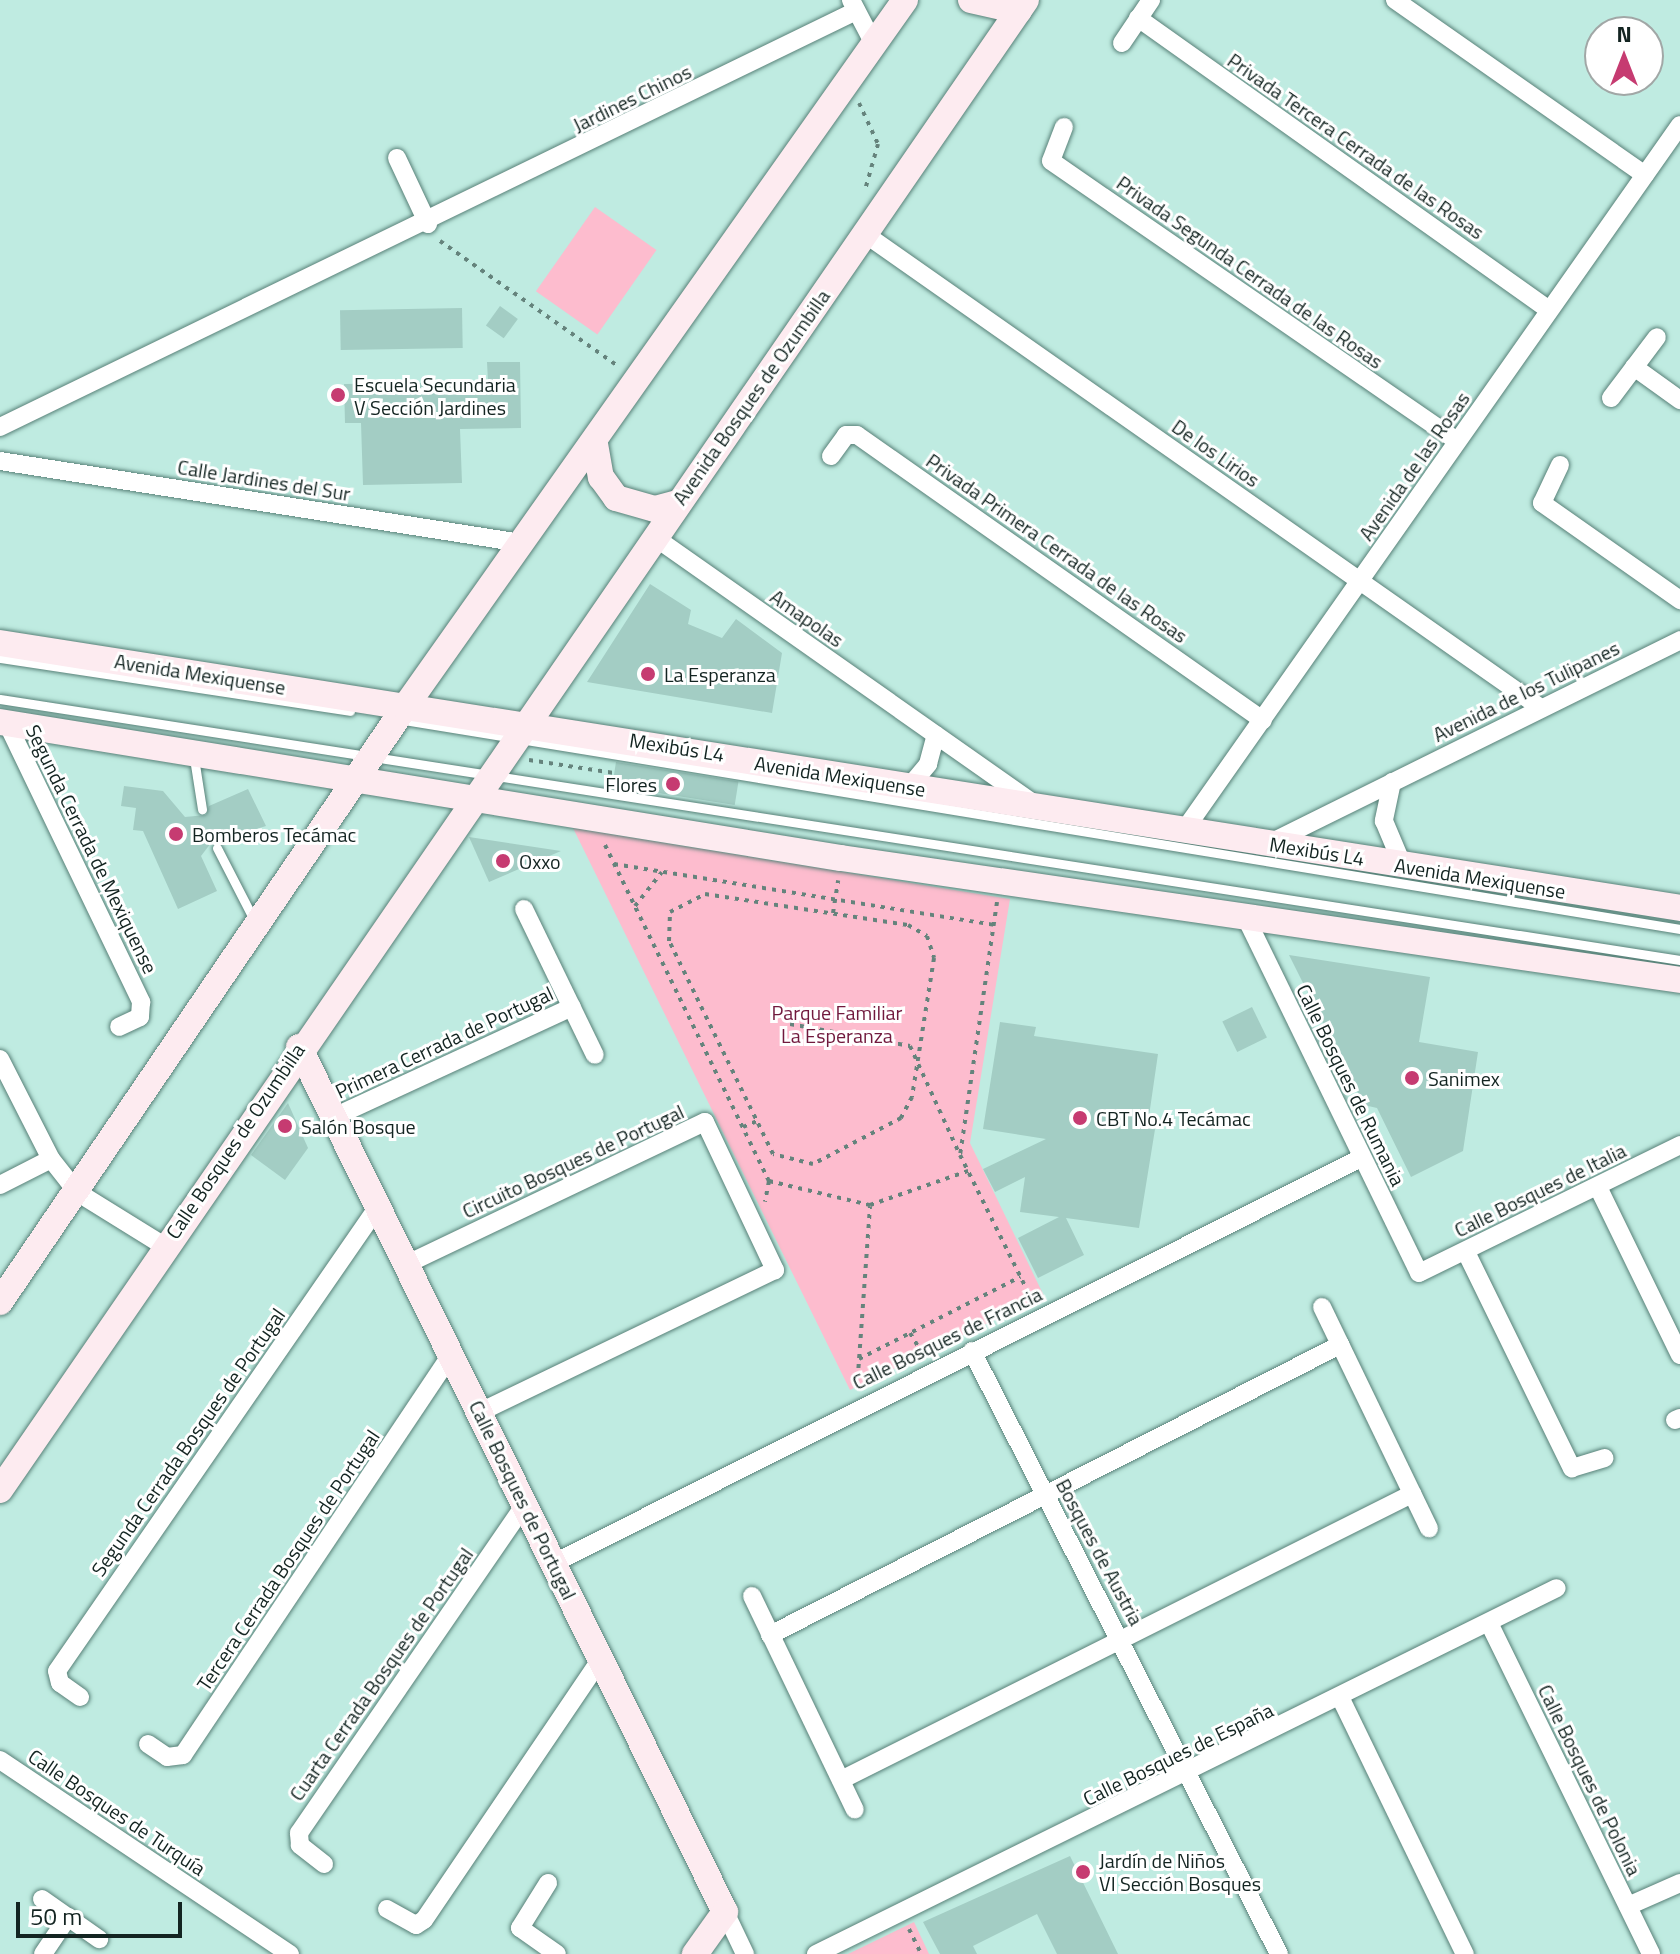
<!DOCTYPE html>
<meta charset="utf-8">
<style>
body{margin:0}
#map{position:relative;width:1680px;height:1954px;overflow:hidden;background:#bfebe1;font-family:"Titillium Web",sans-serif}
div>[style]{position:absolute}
.green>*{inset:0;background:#fdbcce;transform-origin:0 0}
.building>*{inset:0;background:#a3cdc4;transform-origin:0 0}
.path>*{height:4px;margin-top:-2px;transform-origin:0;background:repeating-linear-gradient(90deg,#65837c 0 4px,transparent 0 10px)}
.roads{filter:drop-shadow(0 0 2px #588178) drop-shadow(0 0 2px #588178)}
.lane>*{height:9px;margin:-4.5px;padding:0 4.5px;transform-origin:4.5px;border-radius:4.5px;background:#fff}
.street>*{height:18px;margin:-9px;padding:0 9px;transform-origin:9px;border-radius:9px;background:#fff}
.secondary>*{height:26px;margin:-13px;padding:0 13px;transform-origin:13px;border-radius:13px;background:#fdebf0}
.dots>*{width:22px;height:22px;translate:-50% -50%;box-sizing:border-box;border:4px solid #fff;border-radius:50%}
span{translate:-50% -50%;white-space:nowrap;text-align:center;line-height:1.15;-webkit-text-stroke:6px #fff;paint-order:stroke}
.street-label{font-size:20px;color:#132421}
.poi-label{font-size:20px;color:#132421}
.left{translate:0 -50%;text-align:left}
.right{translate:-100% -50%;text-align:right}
.park-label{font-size:20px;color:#71193d}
.north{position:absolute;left:1584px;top:16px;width:80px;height:80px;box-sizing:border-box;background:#fff;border:2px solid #a1a7a6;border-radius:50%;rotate:0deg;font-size:22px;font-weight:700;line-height:32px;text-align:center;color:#132421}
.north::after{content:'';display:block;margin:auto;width:28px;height:36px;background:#c63b71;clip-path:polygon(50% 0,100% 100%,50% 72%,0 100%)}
.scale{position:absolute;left:16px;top:1902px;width:166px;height:36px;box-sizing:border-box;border:4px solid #132421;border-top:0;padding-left:10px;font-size:24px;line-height:28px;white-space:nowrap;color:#132421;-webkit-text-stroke:6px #fff;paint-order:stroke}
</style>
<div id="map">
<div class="green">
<i style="left:595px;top:207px;width:75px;height:103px;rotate:35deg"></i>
<i style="clip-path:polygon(573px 828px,1010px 899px,970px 1143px,1044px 1296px,850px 1390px)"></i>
<i style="clip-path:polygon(914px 1922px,929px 1954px,848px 1954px)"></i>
</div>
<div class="building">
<i style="left:500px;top:306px;width:22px;height:24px;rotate:36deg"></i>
<i style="left:462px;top:308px;width:40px;height:122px;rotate:89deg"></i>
<i style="clip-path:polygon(487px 362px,520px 362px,521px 428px,460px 429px,462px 483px,363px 485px,361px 423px,345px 423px,344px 384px,488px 382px)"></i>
<i style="clip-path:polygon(650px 584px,691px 610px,688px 624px,722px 638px,736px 619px,782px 653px,772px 713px,587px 682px)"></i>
<i style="left:616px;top:762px;width:124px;height:24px;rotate:9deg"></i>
<i style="clip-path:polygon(124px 786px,163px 791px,185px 817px,206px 815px,209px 806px,248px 789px,266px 826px,211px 843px,201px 856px,217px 891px,178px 909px,143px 831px,133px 830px,136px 808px,121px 806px)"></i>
<i style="clip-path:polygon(469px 837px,561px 851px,489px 882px)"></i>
<i style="clip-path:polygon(1289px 955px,1430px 977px,1419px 1042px,1478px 1052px,1463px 1151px,1411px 1177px,1377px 1108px,1364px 1105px)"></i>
<i style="left:1252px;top:1007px;width:34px;height:33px;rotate:64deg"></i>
<i style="clip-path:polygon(1000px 1022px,1036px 1027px,1034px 1036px,1158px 1054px,1149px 1116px,1157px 1117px,1139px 1228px,1066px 1218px,1084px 1255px,1038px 1278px,1018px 1238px,1059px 1217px,1020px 1212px,1025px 1177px,995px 1192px,983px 1169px,1046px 1139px,983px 1129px)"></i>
<i style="clip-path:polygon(288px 1103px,308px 1148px,285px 1180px,251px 1155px)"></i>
<i style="clip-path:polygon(1070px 1856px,1118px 1954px,1057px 1954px,1037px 1914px,973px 1946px,977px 1954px,940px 1954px,923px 1922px)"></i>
</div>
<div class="path">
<i style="left:859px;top:103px;width:45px;rotate:65.1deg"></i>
<i style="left:878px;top:144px;width:48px;rotate:105.8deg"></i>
<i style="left:440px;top:241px;width:218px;rotate:35.1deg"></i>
<i style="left:529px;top:760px;width:86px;rotate:8.7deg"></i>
<i style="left:605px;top:845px;width:374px;rotate:64deg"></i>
<i style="left:769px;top:1181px;width:21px;rotate:101deg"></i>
<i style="left:614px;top:864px;width:385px;rotate:9.1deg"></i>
<i style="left:705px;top:894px;width:205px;rotate:8.7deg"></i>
<i style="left:908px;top:925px;width:22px;rotate:30deg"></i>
<i style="left:927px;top:936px;width:23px;rotate:72deg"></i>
<i style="left:934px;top:958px;width:141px;rotate:99deg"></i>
<i style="left:912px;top:1097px;width:24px;rotate:118deg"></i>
<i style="left:901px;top:1118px;width:99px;rotate:152.4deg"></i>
<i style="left:813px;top:1164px;width:41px;rotate:-166deg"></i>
<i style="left:773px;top:1154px;width:237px;rotate:-116deg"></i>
<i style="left:669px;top:941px;width:29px;rotate:-88deg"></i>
<i style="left:670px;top:912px;width:39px;rotate:-27deg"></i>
<i style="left:997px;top:902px;width:256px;rotate:98.3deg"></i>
<i style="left:960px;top:1155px;width:164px;rotate:63.6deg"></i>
<i style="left:635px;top:906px;width:43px;rotate:-51.5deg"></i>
<i style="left:833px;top:913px;width:33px;rotate:-81deg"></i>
<i style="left:790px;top:1024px;width:122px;rotate:10.4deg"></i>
<i style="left:910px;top:1046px;width:118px;rotate:65.4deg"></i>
<i style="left:743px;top:1127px;width:15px;rotate:-23deg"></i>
<i style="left:769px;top:1181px;width:104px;rotate:13.4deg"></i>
<i style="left:870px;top:1205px;width:104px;rotate:-19.1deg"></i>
<i style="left:910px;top:1333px;width:26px;rotate:59deg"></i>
<i style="left:859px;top:1359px;width:181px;rotate:-27deg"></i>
<i style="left:857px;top:1388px;width:182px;rotate:-85.9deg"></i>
<i style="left:909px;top:1929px;width:28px;rotate:64deg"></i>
</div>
<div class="roads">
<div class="lane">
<i style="left:0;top:658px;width:354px;rotate:8.6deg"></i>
<i style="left:0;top:699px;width:1700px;rotate:8.83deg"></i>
<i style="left:404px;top:720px;width:1293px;rotate:9.3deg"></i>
<i style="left:194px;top:758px;width:52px;rotate:81.1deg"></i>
<i style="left:217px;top:848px;width:81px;rotate:62.8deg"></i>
</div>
<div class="street">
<i style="left:851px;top:0;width:50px;rotate:62.4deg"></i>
<i style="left:1395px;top:0;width:305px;rotate:35deg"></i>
<i style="left:1138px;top:18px;width:504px;rotate:35.39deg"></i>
<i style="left:1122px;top:43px;width:52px;rotate:-56deg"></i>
<i style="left:1064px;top:127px;width:36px;rotate:111deg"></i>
<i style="left:1051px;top:161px;width:493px;rotate:34.6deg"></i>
<i style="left:397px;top:158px;width:73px;rotate:64.8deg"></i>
<i style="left:865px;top:234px;width:826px;rotate:35.04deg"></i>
<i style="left:1634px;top:367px;width:57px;rotate:35.7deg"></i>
<i style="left:1611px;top:398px;width:76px;rotate:-53deg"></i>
<i style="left:0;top:427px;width:952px;rotate:-25.92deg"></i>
<i style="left:831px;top:456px;width:26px;rotate:-54deg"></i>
<i style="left:846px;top:435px;width:11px"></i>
<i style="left:857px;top:435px;width:496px;rotate:35.1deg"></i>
<i style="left:0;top:461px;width:527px;rotate:8.94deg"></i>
<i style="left:1560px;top:465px;width:42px;rotate:115.3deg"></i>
<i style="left:1542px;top:503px;width:169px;rotate:35.1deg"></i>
<i style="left:653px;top:536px;width:464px;rotate:35.1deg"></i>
<i style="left:7px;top:723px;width:310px;rotate:64.3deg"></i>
<i style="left:141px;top:1002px;width:15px;rotate:94deg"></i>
<i style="left:140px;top:1017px;width:23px;rotate:155deg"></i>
<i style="left:1392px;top:782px;width:40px;rotate:102deg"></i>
<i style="left:1384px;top:821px;width:49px;rotate:67.1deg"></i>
<i style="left:909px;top:787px;width:30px;rotate:-50deg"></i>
<i style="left:928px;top:764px;width:30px;rotate:-75deg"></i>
<i style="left:1183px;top:832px;width:864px;rotate:-54.89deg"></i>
<i style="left:1270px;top:843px;width:458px;rotate:-26.3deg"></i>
<i style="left:524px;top:909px;width:162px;rotate:64.1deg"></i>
<i style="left:1244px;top:914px;width:399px;rotate:64deg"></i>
<i style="left:1419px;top:1273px;width:291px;rotate:-26.1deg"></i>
<i style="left:0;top:1059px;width:112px;rotate:63deg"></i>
<i style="left:51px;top:1159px;width:42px;rotate:51.8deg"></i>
<i style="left:77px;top:1192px;width:102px;rotate:31.8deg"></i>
<i style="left:334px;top:1117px;width:262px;rotate:-24.8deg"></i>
<i style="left:0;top:1185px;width:57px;rotate:-27deg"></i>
<i style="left:1598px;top:1187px;width:187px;rotate:64deg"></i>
<i style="left:1466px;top:1252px;width:241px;rotate:63.9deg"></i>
<i style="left:1572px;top:1468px;width:34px;rotate:-17deg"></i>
<i style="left:407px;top:1264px;width:330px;rotate:-25.5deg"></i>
<i style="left:705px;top:1122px;width:164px;rotate:64.7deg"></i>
<i style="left:775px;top:1270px;width:327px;rotate:154.3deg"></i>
<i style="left:1322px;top:1307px;width:246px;rotate:64.2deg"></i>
<i style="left:972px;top:1351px;width:677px;rotate:63.02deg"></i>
<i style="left:1675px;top:1420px;width:5px;rotate:-22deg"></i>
<i style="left:554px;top:1563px;width:903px;rotate:-26.65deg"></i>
<i style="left:752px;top:1596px;width:237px;rotate:64.3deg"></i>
<i style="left:1490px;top:1625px;width:366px;rotate:63.9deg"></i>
<i style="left:770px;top:1635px;width:640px;rotate:-26.97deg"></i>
<i style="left:80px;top:1697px;width:24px;rotate:-145deg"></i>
<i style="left:60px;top:1683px;width:12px;rotate:-104deg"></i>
<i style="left:57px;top:1671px;width:563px;rotate:-55.35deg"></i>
<i style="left:1341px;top:1699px;width:284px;rotate:64.1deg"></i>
<i style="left:148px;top:1744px;width:23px;rotate:34deg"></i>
<i style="left:167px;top:1757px;width:16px;rotate:-7deg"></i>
<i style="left:183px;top:1755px;width:481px;rotate:-56.2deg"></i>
<i style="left:0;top:1760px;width:349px;rotate:33.8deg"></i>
<i style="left:841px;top:1780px;width:639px;rotate:-26.61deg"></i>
<i style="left:324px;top:1864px;width:31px;rotate:-142deg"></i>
<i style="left:300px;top:1845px;width:12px;rotate:-95deg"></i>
<i style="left:299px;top:1833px;width:399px;rotate:-55.5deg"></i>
<i style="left:548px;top:1883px;width:53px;rotate:121.9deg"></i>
<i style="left:520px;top:1928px;width:45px;rotate:35.1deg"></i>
<i style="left:42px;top:1899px;width:70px;rotate:35.1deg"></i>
<i style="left:1628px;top:1906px;width:57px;rotate:-23.9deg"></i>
<i style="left:387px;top:1909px;width:33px;rotate:29deg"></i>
<i style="left:416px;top:1925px;width:9px;rotate:-32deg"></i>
<i style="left:424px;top:1920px;width:314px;rotate:-55.9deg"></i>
<i style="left:725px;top:1912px;width:47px;rotate:64.5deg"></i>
<i style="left:43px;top:1954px;width:45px;rotate:-56deg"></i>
<i style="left:816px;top:1954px;width:826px;rotate:-26.29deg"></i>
</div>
<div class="secondary">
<i style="left:971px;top:0;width:49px;rotate:12.9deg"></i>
<i style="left:595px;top:444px;width:34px;rotate:80deg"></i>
<i style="left:601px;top:477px;width:26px;rotate:54deg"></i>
<i style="left:616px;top:498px;width:41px;rotate:15.8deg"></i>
<i style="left:655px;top:509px;width:24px;rotate:-15deg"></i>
<i style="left:0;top:643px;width:1701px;rotate:8.96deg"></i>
<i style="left:0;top:722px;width:852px;rotate:9.19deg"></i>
<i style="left:841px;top:858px;width:848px;rotate:8.27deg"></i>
<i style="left:299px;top:1047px;width:964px;rotate:63.78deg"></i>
<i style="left:725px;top:1912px;width:52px;rotate:125.5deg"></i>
<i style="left:0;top:1302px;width:720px;rotate:-55.76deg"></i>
<i style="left:405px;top:707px;width:866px;rotate:-54.73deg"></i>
<i style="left:0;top:1490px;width:1809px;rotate:-55.45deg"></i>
</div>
</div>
<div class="dots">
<i style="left:338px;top:395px;background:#c63b71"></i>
<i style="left:648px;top:674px;background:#c63b71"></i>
<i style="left:673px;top:784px;background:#c63b71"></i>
<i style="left:176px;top:834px;background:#c63b71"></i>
<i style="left:503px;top:861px;background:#c63b71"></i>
<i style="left:1412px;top:1078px;background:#c63b71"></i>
<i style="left:1080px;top:1118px;background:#c63b71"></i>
<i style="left:285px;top:1126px;background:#c63b71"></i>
<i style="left:1083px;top:1872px;background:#c63b71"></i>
</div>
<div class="street-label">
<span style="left:632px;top:98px;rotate:-26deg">Jardines Chinos</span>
<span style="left:1356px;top:146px;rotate:35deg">Privada Tercera Cerrada de las Rosas</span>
<span style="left:1250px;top:272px;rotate:35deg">Privada Segunda Cerrada de las Rosas</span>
<span style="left:751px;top:397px;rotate:-55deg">Avenida Bosques de Ozumbilla</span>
<span style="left:1216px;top:453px;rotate:35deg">De los Lirios</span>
<span style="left:1414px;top:466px;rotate:-55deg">Avenida de las Rosas</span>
<span style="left:264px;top:480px;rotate:9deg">Calle Jardines del Sur</span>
<span style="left:1057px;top:548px;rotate:35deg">Privada Primera Cerrada de las Rosas</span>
<span style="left:807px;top:618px;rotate:35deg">Amapolas</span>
<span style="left:200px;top:674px;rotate:9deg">Avenida Mexiquense</span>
<span style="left:1526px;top:691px;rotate:-26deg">Avenida de los Tulipanes</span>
<span style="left:677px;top:747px;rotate:9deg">Mexibús L4</span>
<span style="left:840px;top:776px;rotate:9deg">Avenida Mexiquense</span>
<span style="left:92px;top:849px;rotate:64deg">Segunda Cerrada de Mexiquense</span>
<span style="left:1317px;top:851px;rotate:9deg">Mexibús L4</span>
<span style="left:1480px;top:878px;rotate:9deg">Avenida Mexiquense</span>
<span style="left:444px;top:1042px;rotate:-25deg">Primera Cerrada de Portugal</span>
<span style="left:1351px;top:1085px;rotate:64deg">Calle Bosques de Rumania</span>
<span style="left:235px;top:1141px;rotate:-56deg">Calle Bosques de Ozumbilla</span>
<span style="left:573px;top:1161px;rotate:-25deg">Circuito Bosques de Portugal</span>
<span style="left:1540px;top:1190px;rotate:-26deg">Calle Bosques de Italia</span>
<span style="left:947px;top:1338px;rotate:-26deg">Calle Bosques de Francia</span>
<span style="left:188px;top:1442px;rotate:-55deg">Segunda Cerrada Bosques de Portugal</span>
<span style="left:523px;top:1500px;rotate:64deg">Calle Bosques de Portugal</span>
<span style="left:1100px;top:1552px;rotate:62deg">Bosques de Austria</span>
<span style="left:288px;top:1560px;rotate:-56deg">Tercera Cerrada Bosques de Portugal</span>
<span style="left:381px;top:1674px;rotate:-55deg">Cuarta Cerrada Bosques de Portugal</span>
<span style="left:1178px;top:1754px;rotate:-26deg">Calle Bosques de España</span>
<span style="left:1590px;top:1780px;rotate:64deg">Calle Bosques de Polonia</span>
<span style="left:117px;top:1812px;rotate:34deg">Calle Bosques de Turquía</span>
</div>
<div class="poi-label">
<span class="left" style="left:354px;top:396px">Escuela Secundaria<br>V Sección Jardines</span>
<span class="left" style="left:664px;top:674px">La Esperanza</span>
<span class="right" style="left:657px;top:784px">Flores</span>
<span class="left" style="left:192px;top:834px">Bomberos Tecámac</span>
<span class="left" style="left:519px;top:861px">Oxxo</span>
<span class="left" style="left:1428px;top:1078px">Sanimex</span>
<span class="left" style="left:1096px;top:1118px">CBT No.4 Tecámac</span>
<span class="left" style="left:301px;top:1126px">Salón Bosque</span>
<span class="left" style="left:1099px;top:1872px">Jardín de Niños<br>VI Sección Bosques</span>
</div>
<div class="park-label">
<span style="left:837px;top:1024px">Parque Familiar<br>La Esperanza</span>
</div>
<div class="north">N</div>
<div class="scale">50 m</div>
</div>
